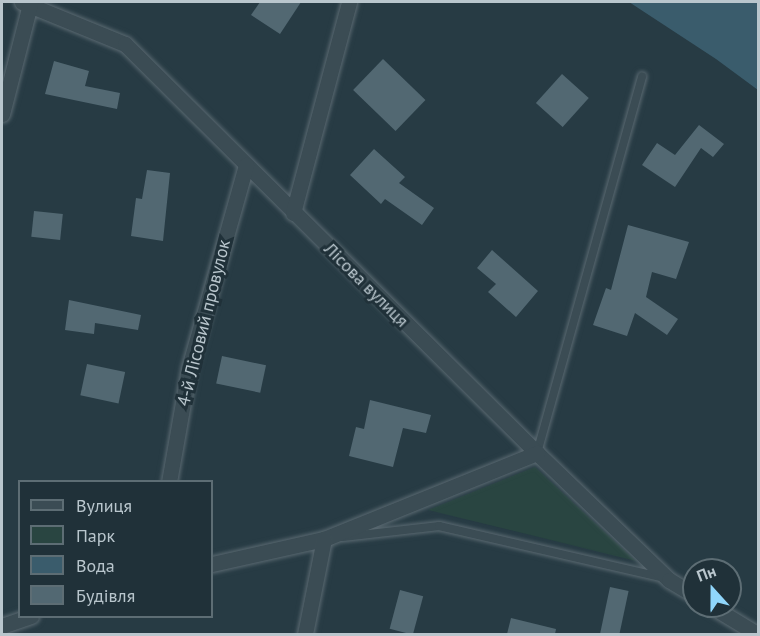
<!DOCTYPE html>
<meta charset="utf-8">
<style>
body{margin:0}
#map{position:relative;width:760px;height:636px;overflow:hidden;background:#273b44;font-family:"PT Sans",sans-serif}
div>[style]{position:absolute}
.green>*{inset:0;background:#294541}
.water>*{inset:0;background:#3a5c6c}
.building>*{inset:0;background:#526872;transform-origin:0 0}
.roads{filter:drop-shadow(0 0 2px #5a6971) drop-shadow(0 0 2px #5a6971)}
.lane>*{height:8px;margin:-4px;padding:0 4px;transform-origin:4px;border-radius:4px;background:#3b4c54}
.street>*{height:15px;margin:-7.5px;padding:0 7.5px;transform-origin:7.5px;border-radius:7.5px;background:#3b4c54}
span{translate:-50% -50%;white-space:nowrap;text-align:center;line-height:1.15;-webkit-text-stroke:6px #203139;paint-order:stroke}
.street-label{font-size:18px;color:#b9c6cd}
.frame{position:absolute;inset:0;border:3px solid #b9c6cd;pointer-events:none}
.legend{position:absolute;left:18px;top:480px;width:195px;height:138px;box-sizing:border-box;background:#203139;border:2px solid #5d6d74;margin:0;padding:8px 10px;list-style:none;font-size:18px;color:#b9c6cd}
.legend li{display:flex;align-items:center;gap:12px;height:30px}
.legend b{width:30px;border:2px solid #5d6d74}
.north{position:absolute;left:682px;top:558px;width:60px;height:60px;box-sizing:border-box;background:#203139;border:2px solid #5d6d74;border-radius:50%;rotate:339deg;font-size:16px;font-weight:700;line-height:24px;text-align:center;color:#b9c6cd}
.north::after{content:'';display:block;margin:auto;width:21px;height:27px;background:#90d6fb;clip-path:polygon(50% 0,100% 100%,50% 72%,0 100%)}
</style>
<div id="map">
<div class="green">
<i style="clip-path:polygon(535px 467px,636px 561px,428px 510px)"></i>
</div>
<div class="water">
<i style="clip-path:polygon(629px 2px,758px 2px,758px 90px,716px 59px)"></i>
</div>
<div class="building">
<i style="clip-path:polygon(260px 2px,301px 2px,280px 34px,251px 15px)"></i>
<i style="left:383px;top:59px;width:59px;height:43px;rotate:44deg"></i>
<i style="clip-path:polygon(54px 61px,89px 71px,85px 86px,120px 93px,117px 109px,45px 94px)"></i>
<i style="left:562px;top:74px;width:36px;height:39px;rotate:42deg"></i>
<i style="clip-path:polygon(699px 125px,724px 144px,713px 157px,701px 148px,675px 187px,642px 165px,657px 143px,675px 155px)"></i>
<i style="clip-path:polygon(374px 149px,405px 177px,399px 183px,434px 208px,422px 225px,385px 199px,381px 204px,350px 175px)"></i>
<i style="clip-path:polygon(147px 170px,170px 173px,163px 241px,131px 236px,136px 198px,142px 199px)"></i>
<i style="left:34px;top:211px;width:29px;height:26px;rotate:6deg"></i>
<i style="clip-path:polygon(628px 225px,689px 242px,676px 279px,652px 272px,646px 297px,678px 319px,667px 335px,635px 313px,627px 336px,593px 325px,606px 288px,611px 290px)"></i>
<i style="clip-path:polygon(492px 250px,538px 291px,516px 317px,488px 292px,496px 284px,477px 268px)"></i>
<i style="clip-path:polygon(69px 300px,141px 315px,138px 330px,95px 323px,94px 334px,65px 330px)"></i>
<i style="left:222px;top:356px;width:45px;height:28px;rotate:12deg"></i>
<i style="left:87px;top:364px;width:39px;height:32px;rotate:12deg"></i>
<i style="clip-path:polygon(370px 400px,431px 415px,426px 433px,403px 428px,393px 467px,349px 456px,356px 427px,364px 429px)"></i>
<i style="left:610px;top:587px;width:19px;height:48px;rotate:12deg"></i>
<i style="left:400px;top:590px;width:24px;height:40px;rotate:15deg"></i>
<i style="clip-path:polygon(511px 618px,556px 629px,555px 634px,507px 634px)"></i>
</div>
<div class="roads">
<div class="lane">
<i style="left:537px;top:453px;width:391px;rotate:-74.4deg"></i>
<i style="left:343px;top:537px;width:97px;rotate:-6.5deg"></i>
<i style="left:439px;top:526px;width:231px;rotate:13deg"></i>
</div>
<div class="street">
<i style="left:22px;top:2px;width:111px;rotate:22.2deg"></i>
<i style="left:125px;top:44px;width:581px;rotate:44.79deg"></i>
<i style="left:537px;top:453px;width:183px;rotate:43.9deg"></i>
<i style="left:669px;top:580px;width:29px;rotate:31deg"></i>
<i style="left:2px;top:114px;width:114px;rotate:-75.7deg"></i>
<i style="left:293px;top:213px;width:218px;rotate:-75.1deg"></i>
<i style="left:169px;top:482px;width:116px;rotate:-80deg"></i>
<i style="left:189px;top:368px;width:211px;rotate:-74.3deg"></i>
<i style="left:212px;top:564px;width:115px;rotate:-12.6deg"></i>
<i style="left:324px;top:539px;width:230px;rotate:-22deg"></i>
<i style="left:711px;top:606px;width:54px;rotate:31.3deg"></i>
<i style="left:2px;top:626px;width:31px;rotate:-19deg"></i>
<i style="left:305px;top:634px;width:97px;rotate:-78.7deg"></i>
</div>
</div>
<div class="street-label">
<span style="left:366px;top:285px;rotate:45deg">Лісова вулиця</span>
<span style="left:204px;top:323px;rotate:-76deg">4-й Лісовий провулок</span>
</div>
<div class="frame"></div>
<ul class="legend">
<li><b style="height:8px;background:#3b4c54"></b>Вулиця</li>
<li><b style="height:16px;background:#294541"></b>Парк</li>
<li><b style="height:16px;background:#3a5c6c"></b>Вода</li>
<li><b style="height:16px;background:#526872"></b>Будівля</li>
</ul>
<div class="north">Пн</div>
</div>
